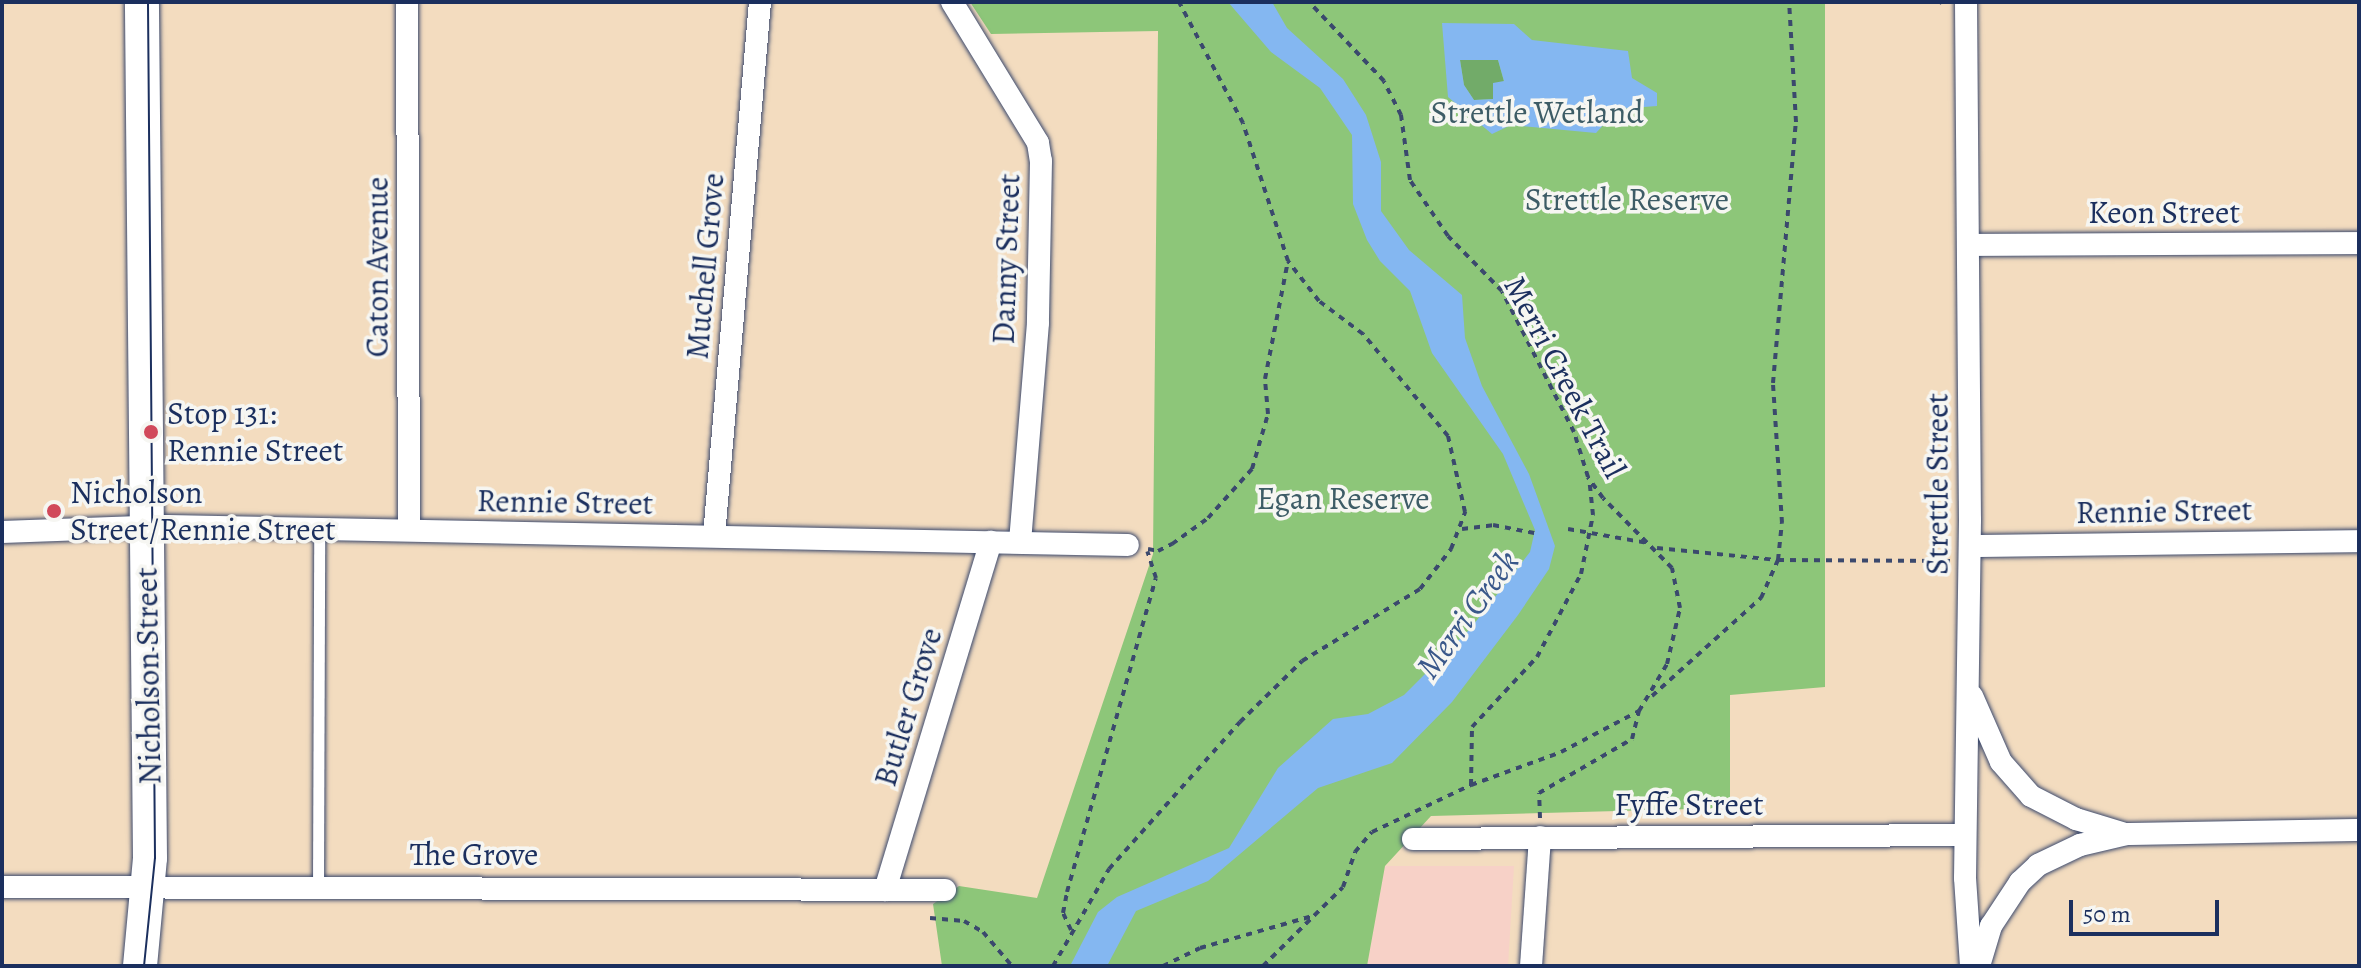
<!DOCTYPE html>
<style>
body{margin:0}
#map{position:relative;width:2361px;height:968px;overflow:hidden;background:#f3dcbf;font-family:Alegreya,serif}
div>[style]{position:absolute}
.built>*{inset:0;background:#f7d1c7}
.green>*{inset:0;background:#8dc679}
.forest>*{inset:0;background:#72ab69}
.water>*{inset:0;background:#84b7f1}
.path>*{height:4px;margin-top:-2px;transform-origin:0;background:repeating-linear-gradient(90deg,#3b496d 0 6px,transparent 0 12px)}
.roads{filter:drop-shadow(0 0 2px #3b496d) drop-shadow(0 0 2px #3b496d)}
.service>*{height:11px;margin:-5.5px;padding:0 5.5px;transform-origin:5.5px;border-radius:5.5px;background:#fff}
.minor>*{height:22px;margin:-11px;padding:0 11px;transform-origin:11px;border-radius:11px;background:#fff}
.primary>*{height:34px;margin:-17px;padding:0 17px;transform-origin:17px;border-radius:17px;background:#fff}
.tram>*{height:2px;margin:-1px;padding:0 1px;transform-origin:1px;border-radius:1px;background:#1b2f5e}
.dots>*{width:22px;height:22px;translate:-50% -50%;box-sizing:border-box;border:4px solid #f6f6f2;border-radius:50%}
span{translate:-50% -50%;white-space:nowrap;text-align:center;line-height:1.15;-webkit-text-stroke:7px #f6f6f2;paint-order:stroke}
.park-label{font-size:32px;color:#3d5c66}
.street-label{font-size:32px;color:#1b2f5e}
.poi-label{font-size:32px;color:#1b2f5e}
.left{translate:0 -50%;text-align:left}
.water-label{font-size:34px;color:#3a588a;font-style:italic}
.frame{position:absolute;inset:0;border:4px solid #1b2f5e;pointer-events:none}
.scale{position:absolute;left:2069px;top:900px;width:150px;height:36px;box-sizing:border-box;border:4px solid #1b2f5e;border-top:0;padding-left:10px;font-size:24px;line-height:28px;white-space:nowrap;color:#1b2f5e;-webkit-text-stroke:6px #f6f6f2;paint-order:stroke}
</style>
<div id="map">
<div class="built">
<i style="clip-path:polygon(1385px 866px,1514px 866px,1508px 966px,1367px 966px)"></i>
</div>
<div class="green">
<i style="clip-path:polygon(970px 2px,1825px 2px,1825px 687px,1730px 695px,1730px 808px,1431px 816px,1385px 866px,1367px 966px,942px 966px,933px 904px,959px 886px,1037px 898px,1153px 554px,1158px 31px,991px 34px)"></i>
</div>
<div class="forest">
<i style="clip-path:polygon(1460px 60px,1498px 60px,1504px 82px,1494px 99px,1474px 100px,1464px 85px)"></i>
</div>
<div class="water">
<i style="clip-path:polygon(1228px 2px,1272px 2px,1287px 28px,1343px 79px,1366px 115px,1381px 162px,1381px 211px,1409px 250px,1462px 295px,1465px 338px,1482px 386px,1529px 474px,1555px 546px,1549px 569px,1518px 615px,1452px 702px,1392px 763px,1318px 788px,1208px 881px,1136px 911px,1107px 966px,1070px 966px,1098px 912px,1117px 897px,1229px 848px,1278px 768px,1333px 719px,1368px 714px,1404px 695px,1470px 629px,1530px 552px,1535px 530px,1503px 454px,1432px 353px,1410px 291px,1380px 261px,1367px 240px,1353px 204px,1352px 135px,1320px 88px,1271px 52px)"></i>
<i style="clip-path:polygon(evenodd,1442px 23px,1514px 24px,1532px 40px,1628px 51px,1632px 78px,1657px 93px,1657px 106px,1618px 109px,1596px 133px,1511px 125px,1492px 134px,1448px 97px,1442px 23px,1460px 60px,1498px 60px,1504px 81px,1493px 83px,1493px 99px,1474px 100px,1464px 85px,1460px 60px)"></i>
</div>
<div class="path">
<i style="left:1940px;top:2px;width:2px;rotate:27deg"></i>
<i style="left:1462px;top:529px;width:31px;rotate:-7deg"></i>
<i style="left:1493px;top:525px;width:42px;rotate:11deg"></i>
<i style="left:1568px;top:529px;width:80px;rotate:10deg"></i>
<i style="left:1657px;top:548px;width:122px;rotate:5.7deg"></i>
<i style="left:1778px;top:560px;width:172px;rotate:0.3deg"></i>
<i style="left:1148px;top:549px;width:10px;rotate:11deg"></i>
<i style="left:1158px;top:551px;width:16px;rotate:-27deg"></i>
<i style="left:1172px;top:544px;width:44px;rotate:-35.8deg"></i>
<i style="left:1208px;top:518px;width:66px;rotate:-48.1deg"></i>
<i style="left:1252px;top:469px;width:57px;rotate:-73.8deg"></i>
<i style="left:1268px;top:414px;width:35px;rotate:-95deg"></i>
<i style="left:1265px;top:379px;width:120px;rotate:-79deg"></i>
<i style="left:1652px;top:696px;width:147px;rotate:-42deg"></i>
<i style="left:1761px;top:598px;width:42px;rotate:-65.9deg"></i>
<i style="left:1778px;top:560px;width:37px;rotate:-84deg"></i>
<i style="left:1782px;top:523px;width:140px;rotate:-93.7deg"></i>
<i style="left:1773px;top:383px;width:262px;rotate:-85deg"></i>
<i style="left:1796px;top:122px;width:120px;rotate:-93.3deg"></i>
<i style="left:1471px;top:785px;width:58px;rotate:-89deg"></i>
<i style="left:1472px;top:727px;width:96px;rotate:-47.1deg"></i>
<i style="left:1537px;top:657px;width:94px;rotate:-62.1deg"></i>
<i style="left:1581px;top:574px;width:60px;rotate:-78.5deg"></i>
<i style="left:1593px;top:515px;width:36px;rotate:-96deg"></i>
<i style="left:1540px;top:818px;width:25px;rotate:-92deg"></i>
<i style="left:1539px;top:793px;width:108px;rotate:-30.1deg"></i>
<i style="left:1632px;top:739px;width:29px;rotate:-76deg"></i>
<i style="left:930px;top:918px;width:34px;rotate:5deg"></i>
<i style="left:964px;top:921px;width:22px;rotate:30deg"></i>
<i style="left:983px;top:932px;width:45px;rotate:49.5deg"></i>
<i style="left:1071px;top:930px;width:19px;rotate:-115deg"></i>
<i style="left:1063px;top:913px;width:21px;rotate:-79deg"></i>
<i style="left:1067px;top:892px;width:326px;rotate:-74.2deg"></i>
<i style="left:1156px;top:578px;width:28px;rotate:-108deg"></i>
<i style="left:1053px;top:966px;width:112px;rotate:-60deg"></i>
<i style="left:1109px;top:869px;width:197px;rotate:-48.3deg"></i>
<i style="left:1240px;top:722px;width:87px;rotate:-44.5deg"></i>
<i style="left:1302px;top:661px;width:138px;rotate:-31.4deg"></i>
<i style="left:1420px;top:589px;width:51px;rotate:-52.2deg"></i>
<i style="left:1451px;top:549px;width:40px;rotate:-69deg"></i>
<i style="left:1465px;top:512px;width:78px;rotate:-102.6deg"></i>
<i style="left:1448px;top:436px;width:133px;rotate:-129.8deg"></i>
<i style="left:1363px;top:334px;width:55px;rotate:-143.1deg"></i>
<i style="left:1319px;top:301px;width:51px;rotate:-127.8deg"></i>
<i style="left:1288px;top:261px;width:145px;rotate:-108.1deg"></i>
<i style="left:1243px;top:123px;width:137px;rotate:-117.9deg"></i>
<i style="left:1163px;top:966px;width:41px;rotate:-25.9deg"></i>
<i style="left:1200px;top:948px;width:116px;rotate:-15.9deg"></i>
<i style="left:1263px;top:966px;width:112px;rotate:-44.6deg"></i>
<i style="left:1343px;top:887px;width:37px;rotate:-71deg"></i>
<i style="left:1355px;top:852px;width:26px;rotate:-50deg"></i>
<i style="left:1372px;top:832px;width:110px;rotate:-25.4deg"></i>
<i style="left:1471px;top:785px;width:96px;rotate:-20.1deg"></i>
<i style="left:1561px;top:752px;width:88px;rotate:-27.7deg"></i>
<i style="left:1639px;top:711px;width:55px;rotate:-59.2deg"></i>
<i style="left:1667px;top:664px;width:57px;rotate:-76.9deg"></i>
<i style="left:1680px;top:608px;width:41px;rotate:-101.3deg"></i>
<i style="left:1672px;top:568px;width:98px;rotate:-134.6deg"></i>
<i style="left:1603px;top:498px;width:26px;rotate:-126deg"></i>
<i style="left:1588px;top:477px;width:47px;rotate:-107.3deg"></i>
<i style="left:1574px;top:432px;width:158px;rotate:-117.1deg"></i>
<i style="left:1502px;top:291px;width:77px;rotate:-134.5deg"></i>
<i style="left:1448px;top:236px;width:68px;rotate:-124.2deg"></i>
<i style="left:1410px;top:180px;width:66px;rotate:-97.9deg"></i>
<i style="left:1401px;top:115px;width:38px;rotate:-117deg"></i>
<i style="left:1384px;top:81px;width:109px;rotate:-133.5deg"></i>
</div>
<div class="roads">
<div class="service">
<i style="left:318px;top:885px;width:356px;rotate:-89.8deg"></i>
</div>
<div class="minor">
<i style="left:407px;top:2px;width:528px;rotate:89.78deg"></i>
<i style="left:952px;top:2px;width:165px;rotate:58.6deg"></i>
<i style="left:1038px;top:143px;width:18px;rotate:81deg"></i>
<i style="left:1041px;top:161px;width:162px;rotate:91.1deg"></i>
<i style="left:1038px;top:323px;width:220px;rotate:94.7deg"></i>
<i style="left:1966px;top:2px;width:518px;rotate:89.56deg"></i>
<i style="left:1970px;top:520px;width:358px;rotate:90.8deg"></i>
<i style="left:1965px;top:878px;width:88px;rotate:86.1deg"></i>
<i style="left:1970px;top:245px;width:389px;rotate:-0.3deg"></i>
<i style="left:2px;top:532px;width:165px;rotate:-2.1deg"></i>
<i style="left:167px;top:526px;width:961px;rotate:1.13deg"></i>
<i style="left:714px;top:536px;width:536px;rotate:-85.08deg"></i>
<i style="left:1970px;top:546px;width:389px;rotate:-0.7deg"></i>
<i style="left:1972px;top:696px;width:72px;rotate:66.3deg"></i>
<i style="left:2001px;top:762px;width:45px;rotate:48.6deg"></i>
<i style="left:2031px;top:796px;width:51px;rotate:27.1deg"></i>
<i style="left:2076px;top:819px;width:48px;rotate:16.9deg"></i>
<i style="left:1413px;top:839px;width:552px;rotate:-0.42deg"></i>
<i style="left:2px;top:887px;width:943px;rotate:0.18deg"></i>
<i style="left:885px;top:890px;width:364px;rotate:-73.1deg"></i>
<i style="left:1531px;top:966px;width:129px;rotate:-86deg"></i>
<i style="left:1979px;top:966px;width:42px;rotate:-73.3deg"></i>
<i style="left:1991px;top:926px;width:53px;rotate:-56.6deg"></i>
<i style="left:2020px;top:882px;width:25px;rotate:-43deg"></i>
<i style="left:2038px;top:865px;width:47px;rotate:-25.5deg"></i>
<i style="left:2080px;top:845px;width:48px;rotate:-13.2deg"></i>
<i style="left:2127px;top:834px;width:232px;rotate:-1deg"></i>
</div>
<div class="primary">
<i style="left:140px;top:966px;width:108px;rotate:-84.7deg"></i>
<i style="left:150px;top:858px;width:856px;rotate:-90.54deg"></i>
</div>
</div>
<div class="tram">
<i style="left:144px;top:966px;width:109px;rotate:-84.2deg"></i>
<i style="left:155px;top:858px;width:856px;rotate:-90.47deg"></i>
</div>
<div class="dots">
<i style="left:151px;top:432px;background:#d1495b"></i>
<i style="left:54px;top:511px;background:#d1495b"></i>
</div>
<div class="park-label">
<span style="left:1537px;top:112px">Strettle Wetland</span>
<span style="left:1627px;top:199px">Strettle Reserve</span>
<span style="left:1343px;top:498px">Egan Reserve</span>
</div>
<div class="street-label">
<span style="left:2164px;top:212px">Keon Street</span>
<span style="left:1006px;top:259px;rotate:-88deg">Danny Street</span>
<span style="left:705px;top:266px;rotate:-85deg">Muchell Grove</span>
<span style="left:377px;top:267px;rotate:-90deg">Caton Avenue</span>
<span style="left:1565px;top:377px;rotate:62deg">Merri Creek Trail</span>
<span style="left:1937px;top:484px;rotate:-90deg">Strettle Street</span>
<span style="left:565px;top:502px;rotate:1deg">Rennie Street</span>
<span style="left:2164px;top:511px;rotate:-1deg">Rennie Street</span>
<span style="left:148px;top:676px;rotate:-91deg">Nicholson Street</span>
<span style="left:908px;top:707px;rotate:-73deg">Butler Grove</span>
<span style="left:1689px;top:804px">Fyffe Street</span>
<span style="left:474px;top:854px">The Grove</span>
</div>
<div class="poi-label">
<span class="left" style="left:167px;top:432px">Stop 131:<br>Rennie Street</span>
<span class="left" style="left:70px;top:511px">Nicholson<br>Street/Rennie Street</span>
</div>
<div class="water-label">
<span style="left:1467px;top:614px;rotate:-54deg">Merri Creek</span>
</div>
<div class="frame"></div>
<div class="scale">50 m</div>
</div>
